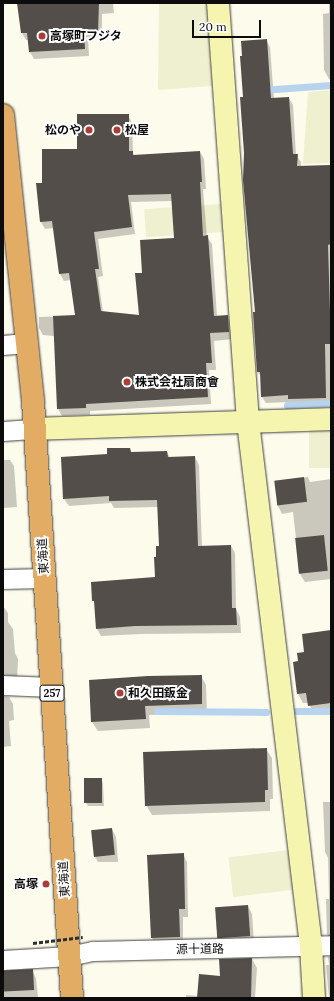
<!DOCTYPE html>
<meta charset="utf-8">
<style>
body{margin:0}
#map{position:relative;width:334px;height:1001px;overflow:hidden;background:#fdfbec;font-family:Lora,"Noto Sans JP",serif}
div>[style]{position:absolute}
.farmland>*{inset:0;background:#eff0d0;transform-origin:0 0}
.shadow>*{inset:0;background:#0003}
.stream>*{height:7px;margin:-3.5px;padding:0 3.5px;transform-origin:3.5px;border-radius:3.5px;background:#b7d3ee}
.building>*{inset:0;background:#534e49;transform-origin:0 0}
.roads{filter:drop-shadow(0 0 1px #3f3f3f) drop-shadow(0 0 1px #3f3f3f)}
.street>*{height:19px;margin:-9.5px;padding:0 9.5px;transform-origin:9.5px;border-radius:9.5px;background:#fff}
.secondary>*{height:22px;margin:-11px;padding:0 11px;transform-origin:11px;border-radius:11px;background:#f5f5af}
.highway>*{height:22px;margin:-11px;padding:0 11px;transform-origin:11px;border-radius:11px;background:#e2ac65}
.path-bridge>*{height:2.5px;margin-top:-1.25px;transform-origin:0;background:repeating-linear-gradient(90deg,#2e2e2e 0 4px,transparent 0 6px)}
.dots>*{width:11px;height:11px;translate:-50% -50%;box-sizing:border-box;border:2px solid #fff;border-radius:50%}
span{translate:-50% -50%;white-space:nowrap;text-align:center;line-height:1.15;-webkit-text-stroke:4px #fff;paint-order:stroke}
.shield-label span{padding:1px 3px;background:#fff;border:1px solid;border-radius:3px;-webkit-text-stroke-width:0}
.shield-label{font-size:11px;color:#0c0c0c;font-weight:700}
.poi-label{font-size:12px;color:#0c0c0c;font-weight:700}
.left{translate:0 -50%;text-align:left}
.right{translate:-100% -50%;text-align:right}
.street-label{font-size:12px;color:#0c0c0c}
.frame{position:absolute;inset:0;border:4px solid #0c0c0c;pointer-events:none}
.scale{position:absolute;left:192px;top:20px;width:69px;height:18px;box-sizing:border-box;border:2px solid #0c0c0c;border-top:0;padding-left:5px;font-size:12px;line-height:14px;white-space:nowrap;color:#0c0c0c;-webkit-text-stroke:3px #fff;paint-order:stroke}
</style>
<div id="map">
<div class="farmland">
<i style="clip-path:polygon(159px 3px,207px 3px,212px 86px,158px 90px)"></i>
<i style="clip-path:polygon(331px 90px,331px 163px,303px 164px,308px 92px)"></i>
<i style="left:221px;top:204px;width:28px;height:77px;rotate:86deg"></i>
<i style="left:331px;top:431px;width:37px;height:22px;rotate:90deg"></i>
<i style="left:289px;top:850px;width:40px;height:61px;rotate:83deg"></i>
</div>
<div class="shadow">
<i style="clip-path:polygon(18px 3px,141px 3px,113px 3px,114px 13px,102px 14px,102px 39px,88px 38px,89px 56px,34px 59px,30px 52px,28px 40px,26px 40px,22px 33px)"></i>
<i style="clip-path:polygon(329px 3px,331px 3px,331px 79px,329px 79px,324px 70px,323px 14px,329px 13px)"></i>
<i style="clip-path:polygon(266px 40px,270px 47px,274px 99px,289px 98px,293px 105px,296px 155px,301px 162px,301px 167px,331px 166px,331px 404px,293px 406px,290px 402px,266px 403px,262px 397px,261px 377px,258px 372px,256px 313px,244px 98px)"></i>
<i style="clip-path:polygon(evenodd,128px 115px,132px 123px,133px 153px,135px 156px,200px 152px,204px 159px,206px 189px,203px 189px,207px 237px,212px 244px,217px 316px,227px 316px,231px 323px,233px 339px,214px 341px,216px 370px,209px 370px,211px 404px,90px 411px,90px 415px,62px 416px,58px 409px,117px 342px,43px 335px,39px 328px,39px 317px,76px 316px,71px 280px,64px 281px,60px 274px,54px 228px,45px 229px,41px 222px,37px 184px,43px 184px,78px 150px,128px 115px,172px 201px,175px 239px,143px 274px,140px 316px,103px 312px,98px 277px,103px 276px,98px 239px,135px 234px,131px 202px,172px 201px)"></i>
<i style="clip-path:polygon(130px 449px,132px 453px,167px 452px,170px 458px,195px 457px,199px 465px,202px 547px,231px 546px,235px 553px,236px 609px,240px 617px,241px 633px,140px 634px,101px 636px,97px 629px,156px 578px,160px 547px,159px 507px,114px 508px,111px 503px,69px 506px,64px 499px,108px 455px)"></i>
<i style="clip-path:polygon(3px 460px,10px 460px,14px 466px,17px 507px,3px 508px)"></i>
<i style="clip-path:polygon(308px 477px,310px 482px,331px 479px,331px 579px,305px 582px,300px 574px,293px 512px,282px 514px,278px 506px,275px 481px)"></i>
<i style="clip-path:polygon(3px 606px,8px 613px,8px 622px,13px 629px,15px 653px,18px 659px,17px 681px,3px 681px)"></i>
<i style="clip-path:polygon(331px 631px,331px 713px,314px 715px,309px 703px,303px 703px,298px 694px,299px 662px,306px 653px)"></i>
<i style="clip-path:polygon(201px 676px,206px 685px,207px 713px,149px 715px,150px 728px,98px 731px,92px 722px,90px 681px)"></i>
<i style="clip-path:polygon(3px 696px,9px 697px,13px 704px,14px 720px,9px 721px,11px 746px,3px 747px)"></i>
<i style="clip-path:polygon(266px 749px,272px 758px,273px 799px,270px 799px,270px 811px,152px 815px,146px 805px)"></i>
<i style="clip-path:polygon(101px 779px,103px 783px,104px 806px,88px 806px,86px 803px)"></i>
<i style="clip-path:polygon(323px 802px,331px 802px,331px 940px,327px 934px,326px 899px,329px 899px,328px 858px,325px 852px)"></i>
<i style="clip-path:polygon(112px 829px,116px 837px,118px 862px,98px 862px,94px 855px)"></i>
<i style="clip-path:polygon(183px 854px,187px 862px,188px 917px,183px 917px,183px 944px,156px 945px,152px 938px)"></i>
<i style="clip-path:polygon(248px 906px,252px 914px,254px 943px,223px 944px,218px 937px)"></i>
<i style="clip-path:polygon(331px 956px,331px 998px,329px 998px,326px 965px,329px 965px,328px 957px)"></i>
<i style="clip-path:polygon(252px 959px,257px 968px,255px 998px,186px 998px,186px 995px,199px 996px,221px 977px)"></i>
<i style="clip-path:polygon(32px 970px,36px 978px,38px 997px,3px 998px,3px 971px)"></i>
</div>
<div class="stream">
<i style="left:261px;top:90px;width:70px;rotate:-4.1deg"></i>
<i style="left:287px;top:405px;width:44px;rotate:-2.6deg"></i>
<i style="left:157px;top:711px;width:109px;rotate:0.5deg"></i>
<i style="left:296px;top:711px;width:35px"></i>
</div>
<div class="building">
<i style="clip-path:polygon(17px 3px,99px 3px,98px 32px,84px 32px,85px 49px,29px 52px,27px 33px,21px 33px)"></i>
<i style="clip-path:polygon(267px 39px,271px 98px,289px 97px,293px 154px,298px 154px,297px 166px,331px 165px,331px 244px,328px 245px,331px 344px,325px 344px,326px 398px,288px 399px,288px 395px,261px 397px,260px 372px,257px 372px,253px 312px,255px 312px,243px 180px,244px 153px,240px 97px,243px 97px,240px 56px,242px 56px,241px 41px)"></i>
<i style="clip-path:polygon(evenodd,77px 114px,129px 114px,129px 151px,133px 151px,133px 155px,200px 151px,202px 182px,200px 182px,203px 236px,208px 235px,214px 316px,228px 315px,229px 332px,210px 333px,212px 363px,206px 363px,208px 397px,86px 404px,86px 408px,57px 409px,53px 316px,75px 315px,69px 273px,59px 274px,52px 221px,40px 222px,36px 183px,42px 183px,42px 149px,77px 149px,77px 114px,171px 194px,174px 238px,140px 240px,142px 273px,135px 273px,139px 315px,101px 311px,95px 269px,99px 269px,94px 232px,132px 227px,128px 195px,171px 194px)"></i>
<i style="clip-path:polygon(107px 448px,130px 448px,131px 452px,167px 451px,168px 457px,195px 456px,198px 546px,231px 545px,232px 608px,236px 608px,237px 625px,135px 626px,96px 629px,94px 601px,92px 601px,91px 582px,155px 577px,154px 557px,156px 557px,156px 546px,159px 546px,157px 500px,109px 501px,109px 496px,63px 499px,61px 457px,107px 454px)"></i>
<i style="left:304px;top:477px;width:25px;height:30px;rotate:83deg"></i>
<i style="left:324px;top:535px;width:36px;height:29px;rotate:84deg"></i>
<i style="clip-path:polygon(331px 630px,331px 703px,308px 706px,306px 693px,297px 694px,293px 662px,298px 661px,297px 653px,304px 652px,302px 634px)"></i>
<i style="clip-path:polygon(202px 675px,202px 704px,145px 706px,146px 719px,91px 722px,89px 680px,148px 676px)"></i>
<i style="clip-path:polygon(267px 748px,268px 790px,265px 790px,265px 802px,145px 806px,143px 752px)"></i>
<i style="left:84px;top:778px;width:18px;height:25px"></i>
<i style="left:112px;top:828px;width:27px;height:21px;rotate:84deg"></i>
<i style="clip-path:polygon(184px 853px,185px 909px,179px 909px,180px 937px,151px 938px,147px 855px)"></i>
<i style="left:248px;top:905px;width:31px;height:33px;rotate:86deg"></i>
<i style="clip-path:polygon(252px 958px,251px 998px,197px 998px,199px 974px,220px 976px,219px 959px)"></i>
<i style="left:33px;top:969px;width:21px;height:30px;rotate:87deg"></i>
</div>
<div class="roads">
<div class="street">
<i style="left:3px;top:345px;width:25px;rotate:-5deg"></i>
<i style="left:3px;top:431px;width:32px;rotate:-4deg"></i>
<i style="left:3px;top:579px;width:41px;rotate:-1.4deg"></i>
<i style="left:3px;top:685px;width:48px;rotate:2.4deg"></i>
<i style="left:3px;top:960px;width:66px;rotate:-3.5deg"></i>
<i style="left:69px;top:956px;width:25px;rotate:-12deg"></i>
<i style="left:93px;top:951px;width:238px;rotate:-1.4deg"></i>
</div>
<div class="secondary">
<i style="left:218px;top:3px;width:420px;rotate:85.9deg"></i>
<i style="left:248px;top:422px;width:528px;rotate:83.14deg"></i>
<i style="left:311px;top:946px;width:52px;rotate:86.7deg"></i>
<i style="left:35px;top:429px;width:296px;rotate:-1.9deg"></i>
</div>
<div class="highway">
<i style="left:3px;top:115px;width:288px;rotate:84deg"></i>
<i style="left:33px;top:401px;width:598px;rotate:86.26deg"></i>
</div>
</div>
<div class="path-bridge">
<i style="left:33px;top:943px;width:50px;rotate:-6.8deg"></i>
</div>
<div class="dots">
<i style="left:42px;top:36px;background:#aa3d35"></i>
<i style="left:89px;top:130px;background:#aa3d35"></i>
<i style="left:117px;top:130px;background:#aa3d35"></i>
<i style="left:127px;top:382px;background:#aa3d35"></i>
<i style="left:120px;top:693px;background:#aa3d35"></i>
<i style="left:46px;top:884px;background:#aa3d35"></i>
</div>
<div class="shield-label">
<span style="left:52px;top:693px">257</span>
</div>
<div class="poi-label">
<span class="left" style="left:50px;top:36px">高塚町フジタ</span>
<span class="right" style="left:81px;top:130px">松のや</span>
<span class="left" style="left:125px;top:130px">松屋</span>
<span class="left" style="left:135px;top:382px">株式会社扇商會</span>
<span class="left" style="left:128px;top:693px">和久田鈑金</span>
<span class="right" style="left:38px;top:884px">高塚</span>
</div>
<div class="street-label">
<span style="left:43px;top:556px;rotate:-94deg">東海道</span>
<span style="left:64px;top:879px;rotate:-94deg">東海道</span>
<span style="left:200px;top:949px;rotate:-1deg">源十道路</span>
</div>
<div class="frame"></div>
<div class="scale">20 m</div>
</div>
